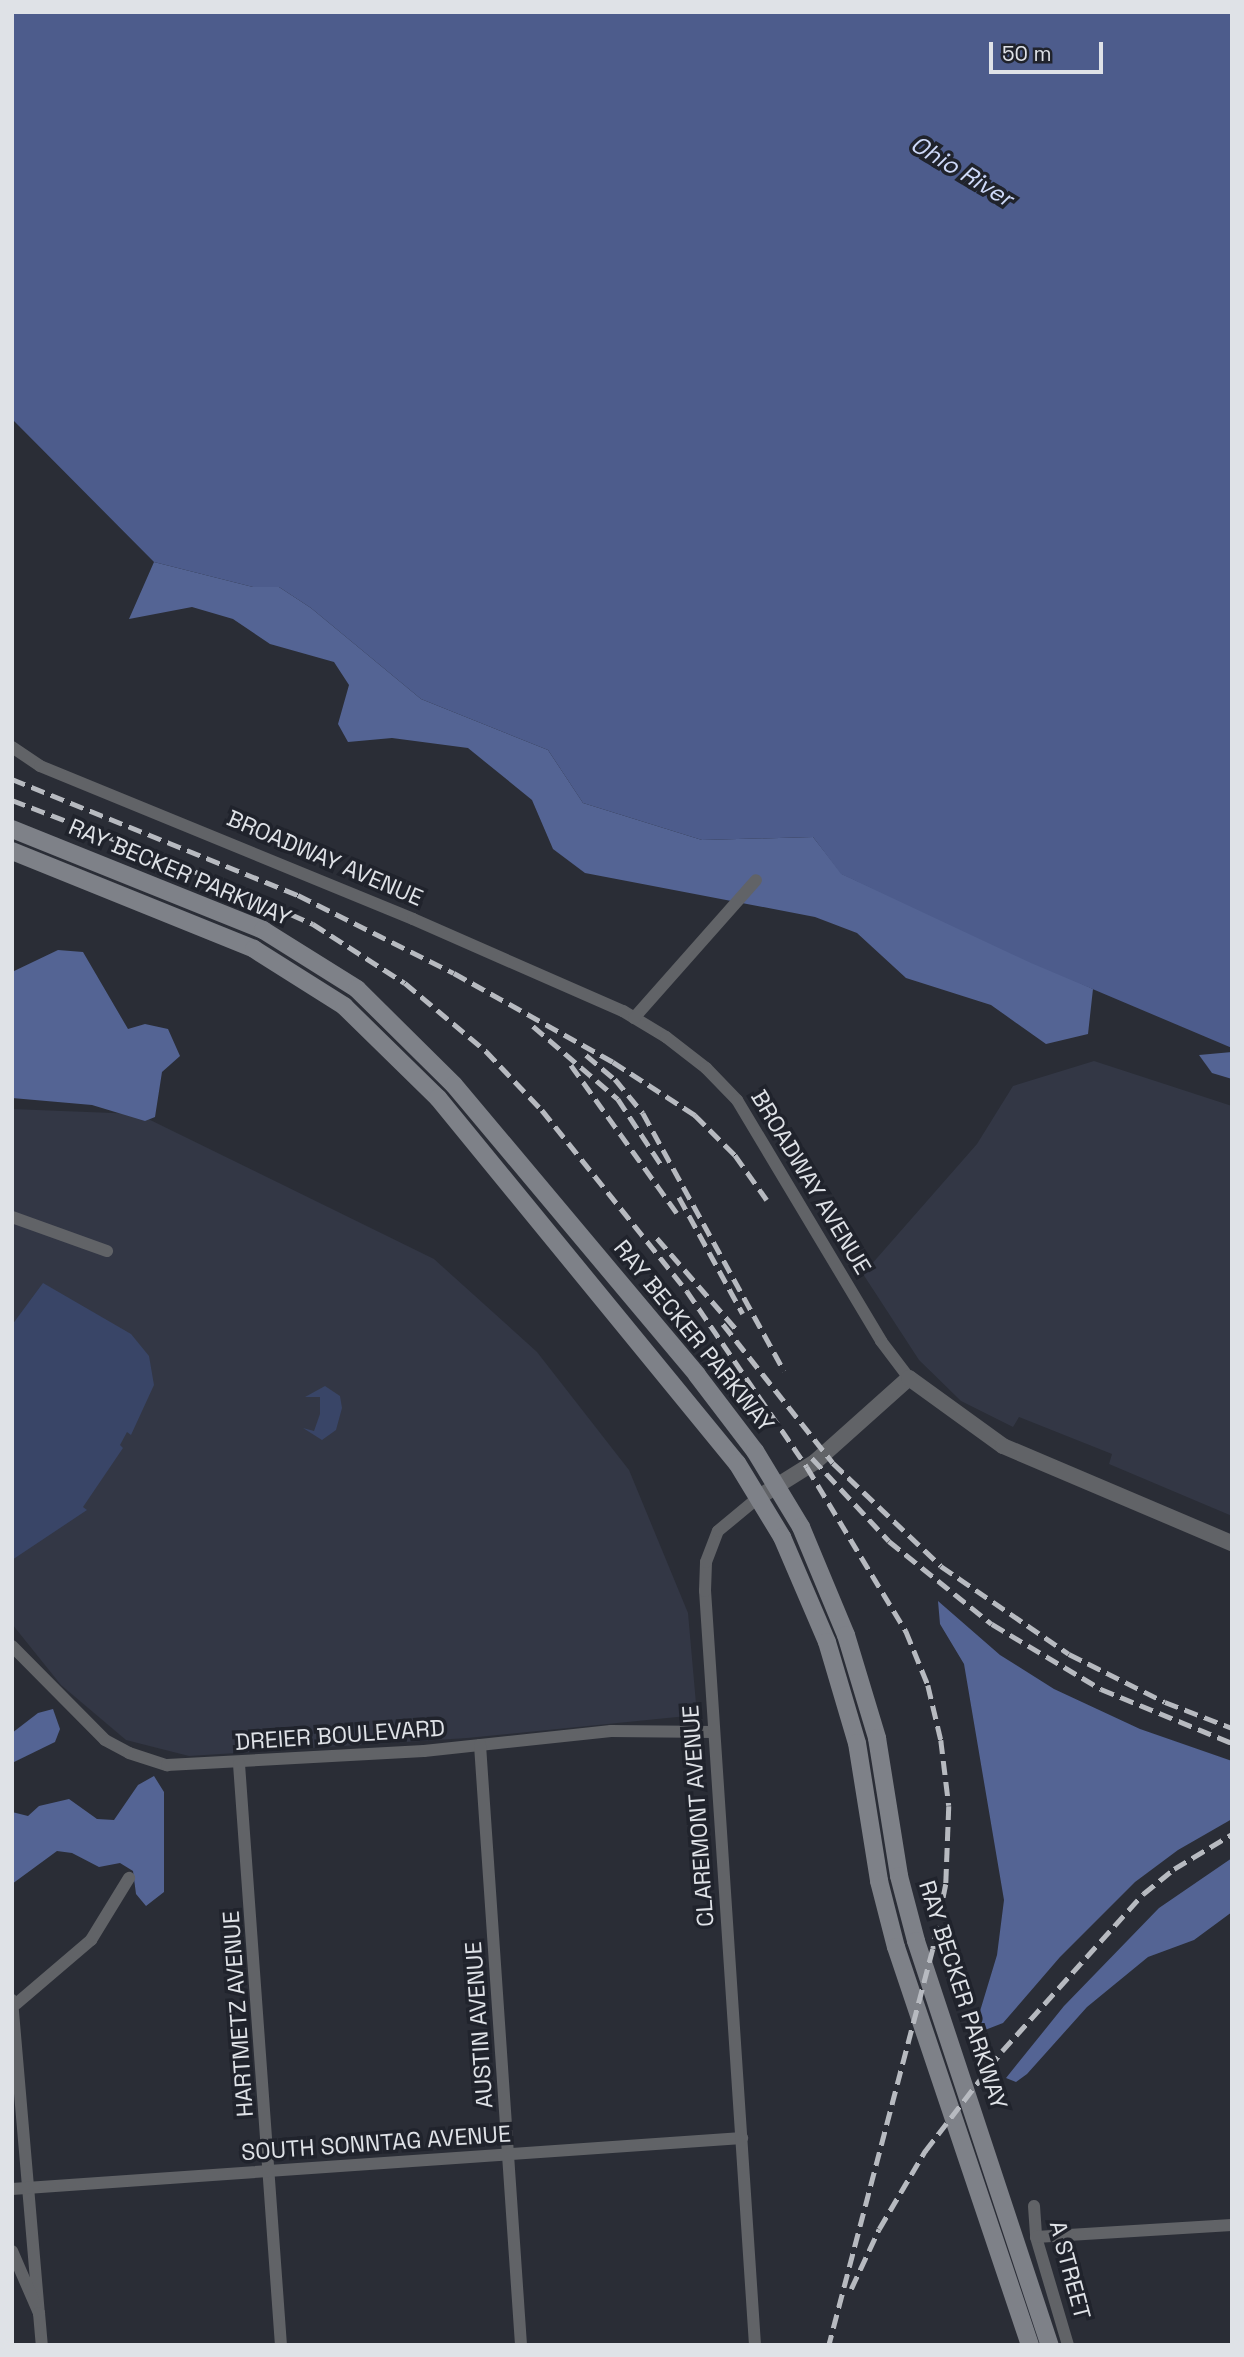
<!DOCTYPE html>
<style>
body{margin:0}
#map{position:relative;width:1244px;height:2357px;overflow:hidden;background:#2a2d36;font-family:"Space Grotesk",sans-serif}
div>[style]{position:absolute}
.built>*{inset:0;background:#333745}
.green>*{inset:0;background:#394567}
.forest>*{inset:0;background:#546494}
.water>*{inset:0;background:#4d5c8c}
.minor>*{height:12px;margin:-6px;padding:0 6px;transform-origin:6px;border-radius:6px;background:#616367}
.tertiary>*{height:16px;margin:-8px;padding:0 8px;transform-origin:8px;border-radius:8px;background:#616367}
.secondary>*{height:18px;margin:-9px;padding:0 9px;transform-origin:9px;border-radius:9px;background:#7e8188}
.rail>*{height:4.5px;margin-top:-2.25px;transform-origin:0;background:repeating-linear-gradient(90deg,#b7bac0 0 14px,transparent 0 21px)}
span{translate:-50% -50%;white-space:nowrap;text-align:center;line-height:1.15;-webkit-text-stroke:7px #20232c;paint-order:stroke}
.street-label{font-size:23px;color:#dfe2e7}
.water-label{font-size:24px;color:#ced9f8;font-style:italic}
.frame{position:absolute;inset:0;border:14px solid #dfe2e7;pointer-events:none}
.scale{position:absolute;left:989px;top:42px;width:114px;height:32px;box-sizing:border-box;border:4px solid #dfe2e7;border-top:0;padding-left:9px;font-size:21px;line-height:24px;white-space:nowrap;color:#dfe2e7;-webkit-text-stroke:5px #20232c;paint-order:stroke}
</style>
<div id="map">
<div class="built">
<i style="clip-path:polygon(1094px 1061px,1232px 1106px,1232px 1516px,1109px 1464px,1112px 1454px,1019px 1417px,1013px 1427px,961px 1401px,919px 1360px,863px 1274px,977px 1144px,1013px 1086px)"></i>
<i style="clip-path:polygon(12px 1109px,138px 1114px,434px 1259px,537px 1352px,629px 1470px,688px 1613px,697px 1715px,467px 1738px,189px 1756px,126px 1740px,61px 1685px,12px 1624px)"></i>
</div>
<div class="green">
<i style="clip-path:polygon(43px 1283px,131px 1334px,149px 1356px,154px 1385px,131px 1435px,127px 1432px,120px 1445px,123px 1448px,83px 1507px,87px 1510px,12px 1560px,12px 1325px)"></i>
<i style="clip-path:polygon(325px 1386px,340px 1396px,342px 1408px,336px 1430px,322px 1440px,303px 1428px,314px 1431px,320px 1414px,320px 1397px,305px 1397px)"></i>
</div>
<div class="forest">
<i style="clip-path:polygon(154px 562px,253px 587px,279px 587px,311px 608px,421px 699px,548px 750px,583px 803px,702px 840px,813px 837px,842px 874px,1093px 989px,1088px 1034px,1046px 1044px,991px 1005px,906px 978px,857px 933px,815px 917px,585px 873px,553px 849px,532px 800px,468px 748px,392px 738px,348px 742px,338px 724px,349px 685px,334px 662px,270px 644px,233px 619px,192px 607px,129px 619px)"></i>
<i style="clip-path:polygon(58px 950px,83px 952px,128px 1029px,145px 1024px,168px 1029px,180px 1056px,162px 1072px,155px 1117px,145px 1121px,92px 1105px,12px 1098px,12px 972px)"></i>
<i style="clip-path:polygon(1232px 1052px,1232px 1079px,1212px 1073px,1199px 1055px)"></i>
<i style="clip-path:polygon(938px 1601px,1000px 1655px,1054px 1689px,1140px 1729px,1232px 1761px,1232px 1819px,1178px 1850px,1135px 1882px,1060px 1957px,1003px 2023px,985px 2030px,977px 2021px,997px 1955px,1004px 1900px,964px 1664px,940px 1624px)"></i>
<i style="clip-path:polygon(53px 1709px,60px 1729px,55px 1742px,12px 1763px,12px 1733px,38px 1713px)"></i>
<i style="clip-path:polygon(154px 1776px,164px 1792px,164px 1892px,146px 1906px,136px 1894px,133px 1871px,120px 1863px,99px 1867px,72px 1853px,57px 1851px,12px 1884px,12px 1812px,28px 1816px,39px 1806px,69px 1799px,97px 1819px,114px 1820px,138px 1785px)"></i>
<i style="clip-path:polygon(1232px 1858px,1232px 1912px,1194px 1940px,1148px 1957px,1087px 2007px,1027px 2074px,1016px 2082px,1006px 2078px,1064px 2006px,1159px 1908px)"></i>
</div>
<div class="water">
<i style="clip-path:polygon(12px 12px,1232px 12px,1232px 1048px,1031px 963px,841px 874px,813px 837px,702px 840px,583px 803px,548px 750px,421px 699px,311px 608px,279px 587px,253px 587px,154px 562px,12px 419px)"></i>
</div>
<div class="minor">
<i style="left:12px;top:747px;width:34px;rotate:34deg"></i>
<i style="left:40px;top:766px;width:403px;rotate:22.3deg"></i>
<i style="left:413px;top:919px;width:229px;rotate:23.7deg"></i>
<i style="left:623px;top:1011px;width:50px;rotate:31.2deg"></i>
<i style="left:666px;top:1037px;width:51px;rotate:37.8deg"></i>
<i style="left:706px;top:1068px;width:45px;rotate:45.9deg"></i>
<i style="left:737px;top:1100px;width:281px;rotate:59.1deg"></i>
<i style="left:881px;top:1341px;width:46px;rotate:52.9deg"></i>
<i style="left:634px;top:1018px;width:184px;rotate:-48.5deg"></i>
<i style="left:12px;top:1217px;width:101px;rotate:19.7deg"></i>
<i style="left:12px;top:1646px;width:132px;rotate:45.3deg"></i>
<i style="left:105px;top:1740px;width:27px;rotate:28deg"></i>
<i style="left:129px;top:1753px;width:40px;rotate:18deg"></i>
<i style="left:167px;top:1765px;width:257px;rotate:-3.1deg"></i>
<i style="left:424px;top:1751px;width:188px;rotate:-6.1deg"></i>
<i style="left:611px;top:1731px;width:103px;rotate:0.6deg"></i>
<i style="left:480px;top:1745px;width:601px;rotate:86.09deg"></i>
<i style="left:239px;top:1764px;width:583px;rotate:85.87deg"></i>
<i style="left:12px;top:2000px;width:314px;rotate:85.1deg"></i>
<i style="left:16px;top:2004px;width:99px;rotate:-40.5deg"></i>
<i style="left:91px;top:1940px;width:73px;rotate:-58.5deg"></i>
<i style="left:12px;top:2189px;width:732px;rotate:-4deg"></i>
<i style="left:1034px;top:2206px;width:31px;rotate:86deg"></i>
<i style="left:1036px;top:2237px;width:113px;rotate:73.5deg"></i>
<i style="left:1036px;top:2237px;width:196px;rotate:-3.5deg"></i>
<i style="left:12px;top:2251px;width:68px;rotate:66.5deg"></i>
<i style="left:39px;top:2313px;width:32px;rotate:85deg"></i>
<i style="left:755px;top:2345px;width:756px;rotate:-93.79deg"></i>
<i style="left:705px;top:1591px;width:29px;rotate:-88deg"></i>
<i style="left:706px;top:1562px;width:33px;rotate:-69deg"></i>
<i style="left:718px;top:1531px;width:53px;rotate:-39.7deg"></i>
</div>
<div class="tertiary">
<i style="left:759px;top:1497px;width:66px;rotate:-32deg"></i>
<i style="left:815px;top:1462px;width:126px;rotate:-41.8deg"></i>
<i style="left:909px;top:1378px;width:116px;rotate:35.9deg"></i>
<i style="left:1003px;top:1446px;width:249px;rotate:23deg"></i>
</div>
<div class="secondary">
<i style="left:12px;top:829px;width:271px;rotate:21.9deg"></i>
<i style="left:263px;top:930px;width:111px;rotate:32.1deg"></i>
<i style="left:357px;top:989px;width:136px;rotate:44.7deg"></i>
<i style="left:454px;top:1085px;width:378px;rotate:50deg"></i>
<i style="left:697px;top:1375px;width:96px;rotate:52.7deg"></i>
<i style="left:755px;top:1451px;width:89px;rotate:58.8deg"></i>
<i style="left:801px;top:1527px;width:117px;rotate:67.4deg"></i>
<i style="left:846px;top:1635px;width:108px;rotate:73.2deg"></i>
<i style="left:877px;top:1738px;width:140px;rotate:80.9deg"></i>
<i style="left:899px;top:1876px;width:67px;rotate:75.3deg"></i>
<i style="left:916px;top:1941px;width:426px;rotate:71.7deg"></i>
<i style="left:12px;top:851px;width:261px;rotate:22deg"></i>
<i style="left:254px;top:949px;width:107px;rotate:32.3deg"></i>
<i style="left:344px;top:1006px;width:132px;rotate:44.4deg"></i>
<i style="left:438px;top:1098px;width:472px;rotate:50.7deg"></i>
<i style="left:737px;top:1463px;width:87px;rotate:58.7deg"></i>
<i style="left:782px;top:1537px;width:114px;rotate:66.8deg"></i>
<i style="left:827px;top:1642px;width:105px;rotate:73.5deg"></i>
<i style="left:857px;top:1743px;width:140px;rotate:80.9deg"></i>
<i style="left:879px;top:1881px;width:68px;rotate:75.6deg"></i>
<i style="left:896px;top:1947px;width:420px;rotate:71.4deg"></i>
</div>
<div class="rail">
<i style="left:12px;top:779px;width:309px;rotate:22.1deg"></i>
<i style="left:298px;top:895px;width:174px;rotate:26.6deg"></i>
<i style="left:454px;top:973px;width:182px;rotate:29.2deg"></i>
<i style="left:613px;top:1062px;width:98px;rotate:32.9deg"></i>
<i style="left:695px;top:1115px;width:57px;rotate:45deg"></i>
<i style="left:735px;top:1155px;width:55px;rotate:54.6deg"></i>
<i style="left:12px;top:800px;width:176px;rotate:21deg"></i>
<i style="left:176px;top:863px;width:150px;rotate:24deg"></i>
<i style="left:313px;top:924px;width:109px;rotate:32.7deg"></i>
<i style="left:405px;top:983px;width:106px;rotate:40deg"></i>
<i style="left:486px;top:1051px;width:81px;rotate:46.5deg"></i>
<i style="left:542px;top:1110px;width:232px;rotate:51.3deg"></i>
<i style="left:687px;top:1291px;width:213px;rotate:55.7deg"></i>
<i style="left:807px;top:1467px;width:192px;rotate:58.9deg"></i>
<i style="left:906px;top:1631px;width:58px;rotate:67.8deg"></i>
<i style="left:928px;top:1685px;width:57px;rotate:76.7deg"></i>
<i style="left:941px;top:1740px;width:66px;rotate:83.1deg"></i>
<i style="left:949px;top:1806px;width:78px;rotate:92.2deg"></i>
<i style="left:946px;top:1884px;width:66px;rotate:101.3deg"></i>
<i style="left:933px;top:1949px;width:409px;rotate:104.7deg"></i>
<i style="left:533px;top:1026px;width:112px;rotate:40.7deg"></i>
<i style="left:618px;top:1099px;width:80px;rotate:56.7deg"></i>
<i style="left:586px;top:1055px;width:38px;rotate:40deg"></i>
<i style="left:615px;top:1079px;width:44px;rotate:50.5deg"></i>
<i style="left:643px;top:1113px;width:294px;rotate:61.3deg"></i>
<i style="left:571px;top:1065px;width:182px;rotate:54.4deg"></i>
<i style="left:679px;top:1197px;width:133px;rotate:61.3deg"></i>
<i style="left:657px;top:1238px;width:122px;rotate:49deg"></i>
<i style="left:723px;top:1324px;width:177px;rotate:51.6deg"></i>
<i style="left:833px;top:1463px;width:149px;rotate:43.6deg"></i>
<i style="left:941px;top:1566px;width:155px;rotate:34.5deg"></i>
<i style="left:1069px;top:1654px;width:107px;rotate:26.6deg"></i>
<i style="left:1165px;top:1702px;width:72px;rotate:21.2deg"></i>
<i style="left:812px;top:1458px;width:113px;rotate:47.1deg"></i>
<i style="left:889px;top:1541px;width:132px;rotate:38.9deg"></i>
<i style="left:992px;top:1624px;width:127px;rotate:30.8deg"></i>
<i style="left:1101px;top:1689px;width:142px;rotate:22.4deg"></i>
<i style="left:851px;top:2289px;width:66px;rotate:-65deg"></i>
<i style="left:879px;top:2229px;width:91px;rotate:-59.5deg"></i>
<i style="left:925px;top:2151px;width:126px;rotate:-52.4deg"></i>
<i style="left:1002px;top:2051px;width:211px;rotate:-48.1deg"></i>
<i style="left:1143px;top:1894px;width:40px;rotate:-39deg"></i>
<i style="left:1174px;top:1869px;width:68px;rotate:-31.1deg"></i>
</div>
<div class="street-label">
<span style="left:325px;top:858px;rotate:23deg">BROADWAY AVENUE</span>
<span style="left:180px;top:872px;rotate:23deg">RAY BECKER PARKWAY</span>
<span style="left:811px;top:1182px;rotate:59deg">BROADWAY AVENUE</span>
<span style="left:694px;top:1336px;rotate:51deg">RAY BECKER PARKWAY</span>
<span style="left:340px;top:1735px;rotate:-4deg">DREIER BOULEVARD</span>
<span style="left:698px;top:1816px;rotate:-94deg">CLAREMONT AVENUE</span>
<span style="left:963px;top:1995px;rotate:72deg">RAY BECKER PARKWAY</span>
<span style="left:238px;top:2014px;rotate:-94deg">HARTMETZ AVENUE</span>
<span style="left:479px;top:2025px;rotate:-94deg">AUSTIN AVENUE</span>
<span style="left:376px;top:2143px;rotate:-4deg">SOUTH SONNTAG AVENUE</span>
<span style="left:1070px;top:2270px;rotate:75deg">A STREET</span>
</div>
<div class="water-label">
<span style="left:962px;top:171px;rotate:31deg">Ohio River</span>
</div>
<div class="frame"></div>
<div class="scale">50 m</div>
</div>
